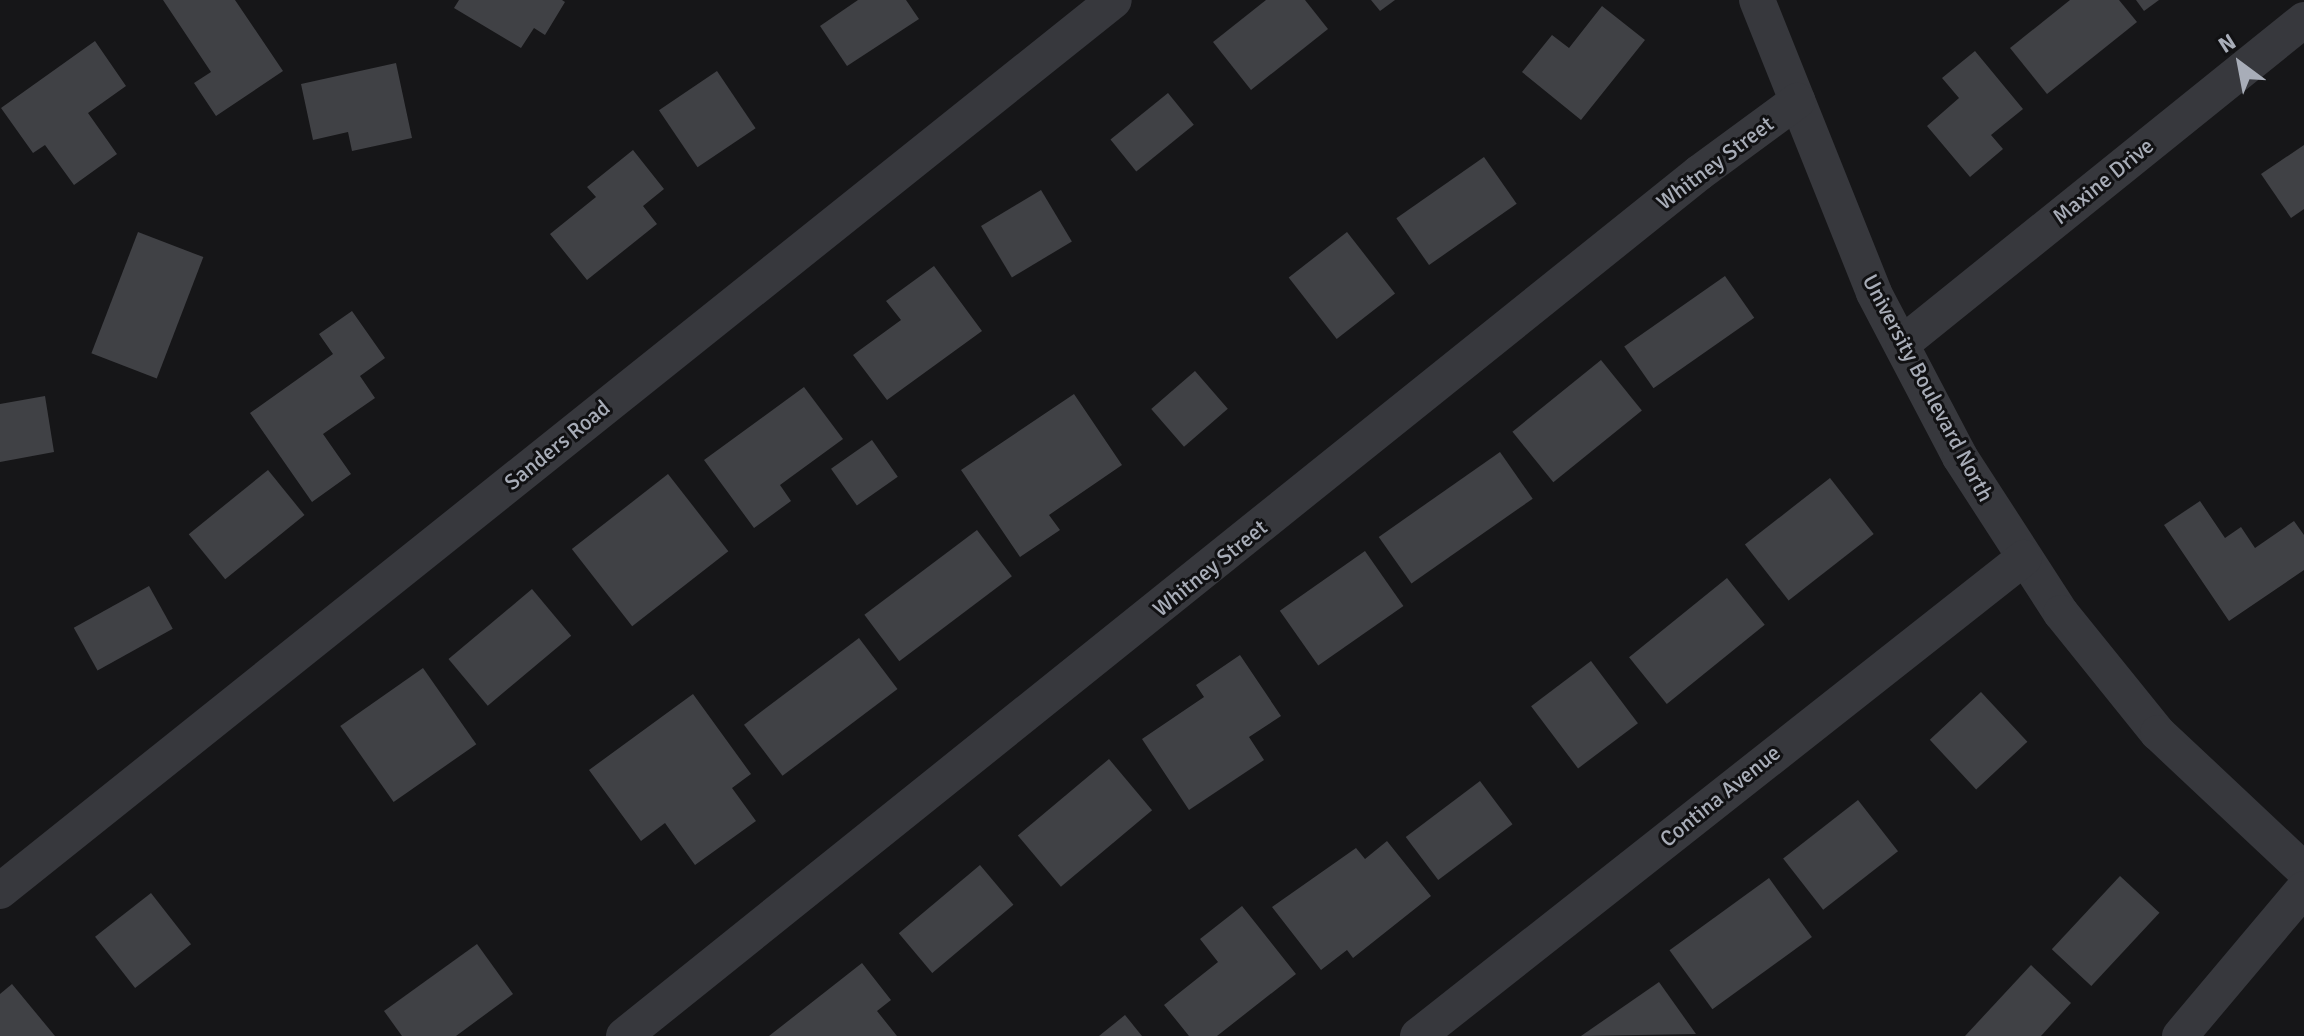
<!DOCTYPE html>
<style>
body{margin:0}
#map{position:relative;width:2304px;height:1036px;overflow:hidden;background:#161618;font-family:Signika,sans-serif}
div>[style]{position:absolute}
.building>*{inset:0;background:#404145;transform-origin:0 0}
.minor>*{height:36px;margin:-18px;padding:0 18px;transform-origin:18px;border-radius:18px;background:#37383d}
span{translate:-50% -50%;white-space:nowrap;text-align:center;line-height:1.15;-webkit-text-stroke:6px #111113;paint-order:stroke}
.street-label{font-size:22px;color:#a8adb8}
.north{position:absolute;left:2200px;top:24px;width:80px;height:80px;-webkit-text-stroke:6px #111113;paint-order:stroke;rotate:328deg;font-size:22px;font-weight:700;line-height:32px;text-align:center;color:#a8adb8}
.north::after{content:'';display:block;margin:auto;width:28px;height:36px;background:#a8adb8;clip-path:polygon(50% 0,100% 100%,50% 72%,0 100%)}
</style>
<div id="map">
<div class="building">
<i style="clip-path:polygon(163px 0,235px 0,283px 71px,216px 116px,194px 83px,211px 72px)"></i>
<i style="clip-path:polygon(459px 0,562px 0,565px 2px,545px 35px,534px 28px,521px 48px,454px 8px)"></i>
<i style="clip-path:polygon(858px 0,906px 0,919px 19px,847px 66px,820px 26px)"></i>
<i style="clip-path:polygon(1266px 0,1305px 0,1328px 29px,1251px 90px,1213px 42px)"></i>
<i style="clip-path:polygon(1371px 0,1395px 0,1380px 11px)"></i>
<i style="clip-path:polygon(2070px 0,2119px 0,2137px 22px,2047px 94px,2010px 48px)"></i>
<i style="clip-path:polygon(2136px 0,2159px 0,2144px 11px)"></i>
<i style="clip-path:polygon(1602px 6px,1645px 40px,1581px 120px,1522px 72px,1552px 35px,1569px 48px)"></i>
<i style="clip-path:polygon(95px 41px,126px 86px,88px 113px,117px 154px,74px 185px,45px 145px,33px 153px,1px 108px)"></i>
<i style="clip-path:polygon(1975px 51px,2023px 109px,1991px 135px,2003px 149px,1970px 177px,1927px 126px,1959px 98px,1942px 78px)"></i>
<i style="clip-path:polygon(396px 63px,412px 138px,352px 151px,348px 132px,313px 140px,301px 84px)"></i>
<i style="left:717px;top:71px;width:69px;height:70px;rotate:56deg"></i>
<i style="left:1168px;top:93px;width:41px;height:74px;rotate:51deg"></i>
<i style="clip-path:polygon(2304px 145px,2304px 209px,2291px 218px,2261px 174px)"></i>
<i style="clip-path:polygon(633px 150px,664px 189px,643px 206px,657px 224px,587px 280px,550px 234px,596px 197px,587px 187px)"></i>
<i style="left:1484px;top:157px;width:57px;height:107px;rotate:55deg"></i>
<i style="left:1041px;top:190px;width:60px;height:70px;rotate:59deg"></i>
<i style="left:138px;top:232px;width:70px;height:130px;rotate:21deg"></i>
<i style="left:1347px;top:232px;width:78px;height:74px;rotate:52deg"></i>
<i style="clip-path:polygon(934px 266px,982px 331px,887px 400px,853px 355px,901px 320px,886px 301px)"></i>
<i style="left:1725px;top:276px;width:51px;height:123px;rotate:55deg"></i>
<i style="clip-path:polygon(352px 311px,385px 358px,360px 376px,375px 398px,323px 434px,351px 474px,312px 502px,250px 413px,333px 354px,319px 334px)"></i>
<i style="left:1601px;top:360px;width:65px;height:114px;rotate:51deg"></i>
<i style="left:1195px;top:371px;width:50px;height:58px;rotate:49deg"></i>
<i style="clip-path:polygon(804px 387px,843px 439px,780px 485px,791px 501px,754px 528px,704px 460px)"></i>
<i style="clip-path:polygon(1074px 394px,1122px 465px,1049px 515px,1060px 530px,1020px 557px,961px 470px)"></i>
<i style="clip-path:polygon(45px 396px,54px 452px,0 462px,0 404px)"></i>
<i style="left:872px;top:440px;width:45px;height:50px;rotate:55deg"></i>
<i style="left:1500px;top:452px;width:57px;height:148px;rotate:55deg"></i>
<i style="left:268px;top:470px;width:58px;height:102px;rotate:51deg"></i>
<i style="left:668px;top:474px;width:98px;height:122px;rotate:52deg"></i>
<i style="left:1830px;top:478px;width:71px;height:108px;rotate:52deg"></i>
<i style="clip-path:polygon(2200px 501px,2225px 538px,2241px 527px,2255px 548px,2294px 521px,2304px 535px,2304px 570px,2229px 621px,2164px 525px)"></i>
<i style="left:977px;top:530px;width:58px;height:141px;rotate:53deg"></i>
<i style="left:1365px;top:551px;width:67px;height:104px;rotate:55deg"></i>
<i style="left:1727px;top:578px;width:60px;height:126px;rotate:51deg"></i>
<i style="left:149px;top:586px;width:49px;height:86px;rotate:61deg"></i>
<i style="left:532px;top:589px;width:61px;height:109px;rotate:50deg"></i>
<i style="left:859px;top:638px;width:64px;height:144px;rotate:53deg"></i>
<i style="clip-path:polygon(1240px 655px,1281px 716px,1249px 737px,1264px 760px,1189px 810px,1142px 739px,1204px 697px,1196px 685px)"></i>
<i style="left:1591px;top:661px;width:78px;height:75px;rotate:53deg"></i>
<i style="left:423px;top:668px;width:93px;height:101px;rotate:55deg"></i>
<i style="left:1981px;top:692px;width:68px;height:70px;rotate:47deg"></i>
<i style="clip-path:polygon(693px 694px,751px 774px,732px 788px,756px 821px,695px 865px,665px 823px,641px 841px,589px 770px)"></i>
<i style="left:1109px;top:759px;width:67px;height:119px;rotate:50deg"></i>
<i style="left:1480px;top:781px;width:54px;height:93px;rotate:53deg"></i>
<i style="left:1858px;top:800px;width:65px;height:95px;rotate:52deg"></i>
<i style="clip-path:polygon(1387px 841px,1431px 896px,1353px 958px,1347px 950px,1321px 970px,1272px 907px,1356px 848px,1365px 859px)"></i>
<i style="left:980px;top:865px;width:52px;height:106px;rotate:50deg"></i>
<i style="left:2120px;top:876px;width:54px;height:100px;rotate:43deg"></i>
<i style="left:1769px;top:878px;width:73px;height:123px;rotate:54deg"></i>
<i style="left:151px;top:893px;width:65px;height:71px;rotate:52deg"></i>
<i style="clip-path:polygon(1242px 906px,1296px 974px,1217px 1036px,1189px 1036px,1164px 1005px,1218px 962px,1200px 939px)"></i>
<i style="clip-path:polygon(477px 944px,513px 994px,456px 1036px,402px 1036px,384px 1011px)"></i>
<i style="clip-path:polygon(862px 963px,891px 1000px,877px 1011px,897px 1036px,769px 1036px)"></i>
<i style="clip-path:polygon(2031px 965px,2071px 1003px,2041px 1036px,1965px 1036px)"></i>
<i style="clip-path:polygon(1659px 982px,1696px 1034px,1581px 1036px)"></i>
<i style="clip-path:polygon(12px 984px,55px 1036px,0 1036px,0 994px)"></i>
<i style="clip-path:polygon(1125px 1015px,1142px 1036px,1099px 1036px)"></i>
</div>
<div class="minor">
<i style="left:1757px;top:0;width:315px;rotate:68.2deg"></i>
<i style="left:1874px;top:293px;width:185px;rotate:62.3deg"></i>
<i style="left:1960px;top:457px;width:186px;rotate:57.1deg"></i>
<i style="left:2061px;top:613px;width:154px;rotate:51.1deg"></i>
<i style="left:2158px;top:733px;width:200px;rotate:43.2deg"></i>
<i style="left:1903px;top:343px;width:515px;rotate:-38.85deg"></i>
<i style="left:0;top:891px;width:1426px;rotate:-38.65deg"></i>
<i style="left:624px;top:1036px;width:1379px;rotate:-38.76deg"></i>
<i style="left:1699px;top:173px;width:122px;rotate:-36.3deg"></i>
<i style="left:1418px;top:1036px;width:772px;rotate:-38.27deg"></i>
<i style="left:2180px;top:1036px;width:192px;rotate:-49.9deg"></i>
</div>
<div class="street-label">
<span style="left:1715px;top:163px;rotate:-37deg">Whitney Street</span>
<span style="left:2103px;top:181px;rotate:-39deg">Maxine Drive</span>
<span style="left:1928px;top:388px;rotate:62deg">University Boulevard North</span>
<span style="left:557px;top:445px;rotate:-39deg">Sanders Road</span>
<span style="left:1210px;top:568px;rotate:-39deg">Whitney Street</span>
<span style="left:1720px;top:796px;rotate:-39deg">Contina Avenue</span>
</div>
<div class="north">N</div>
</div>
